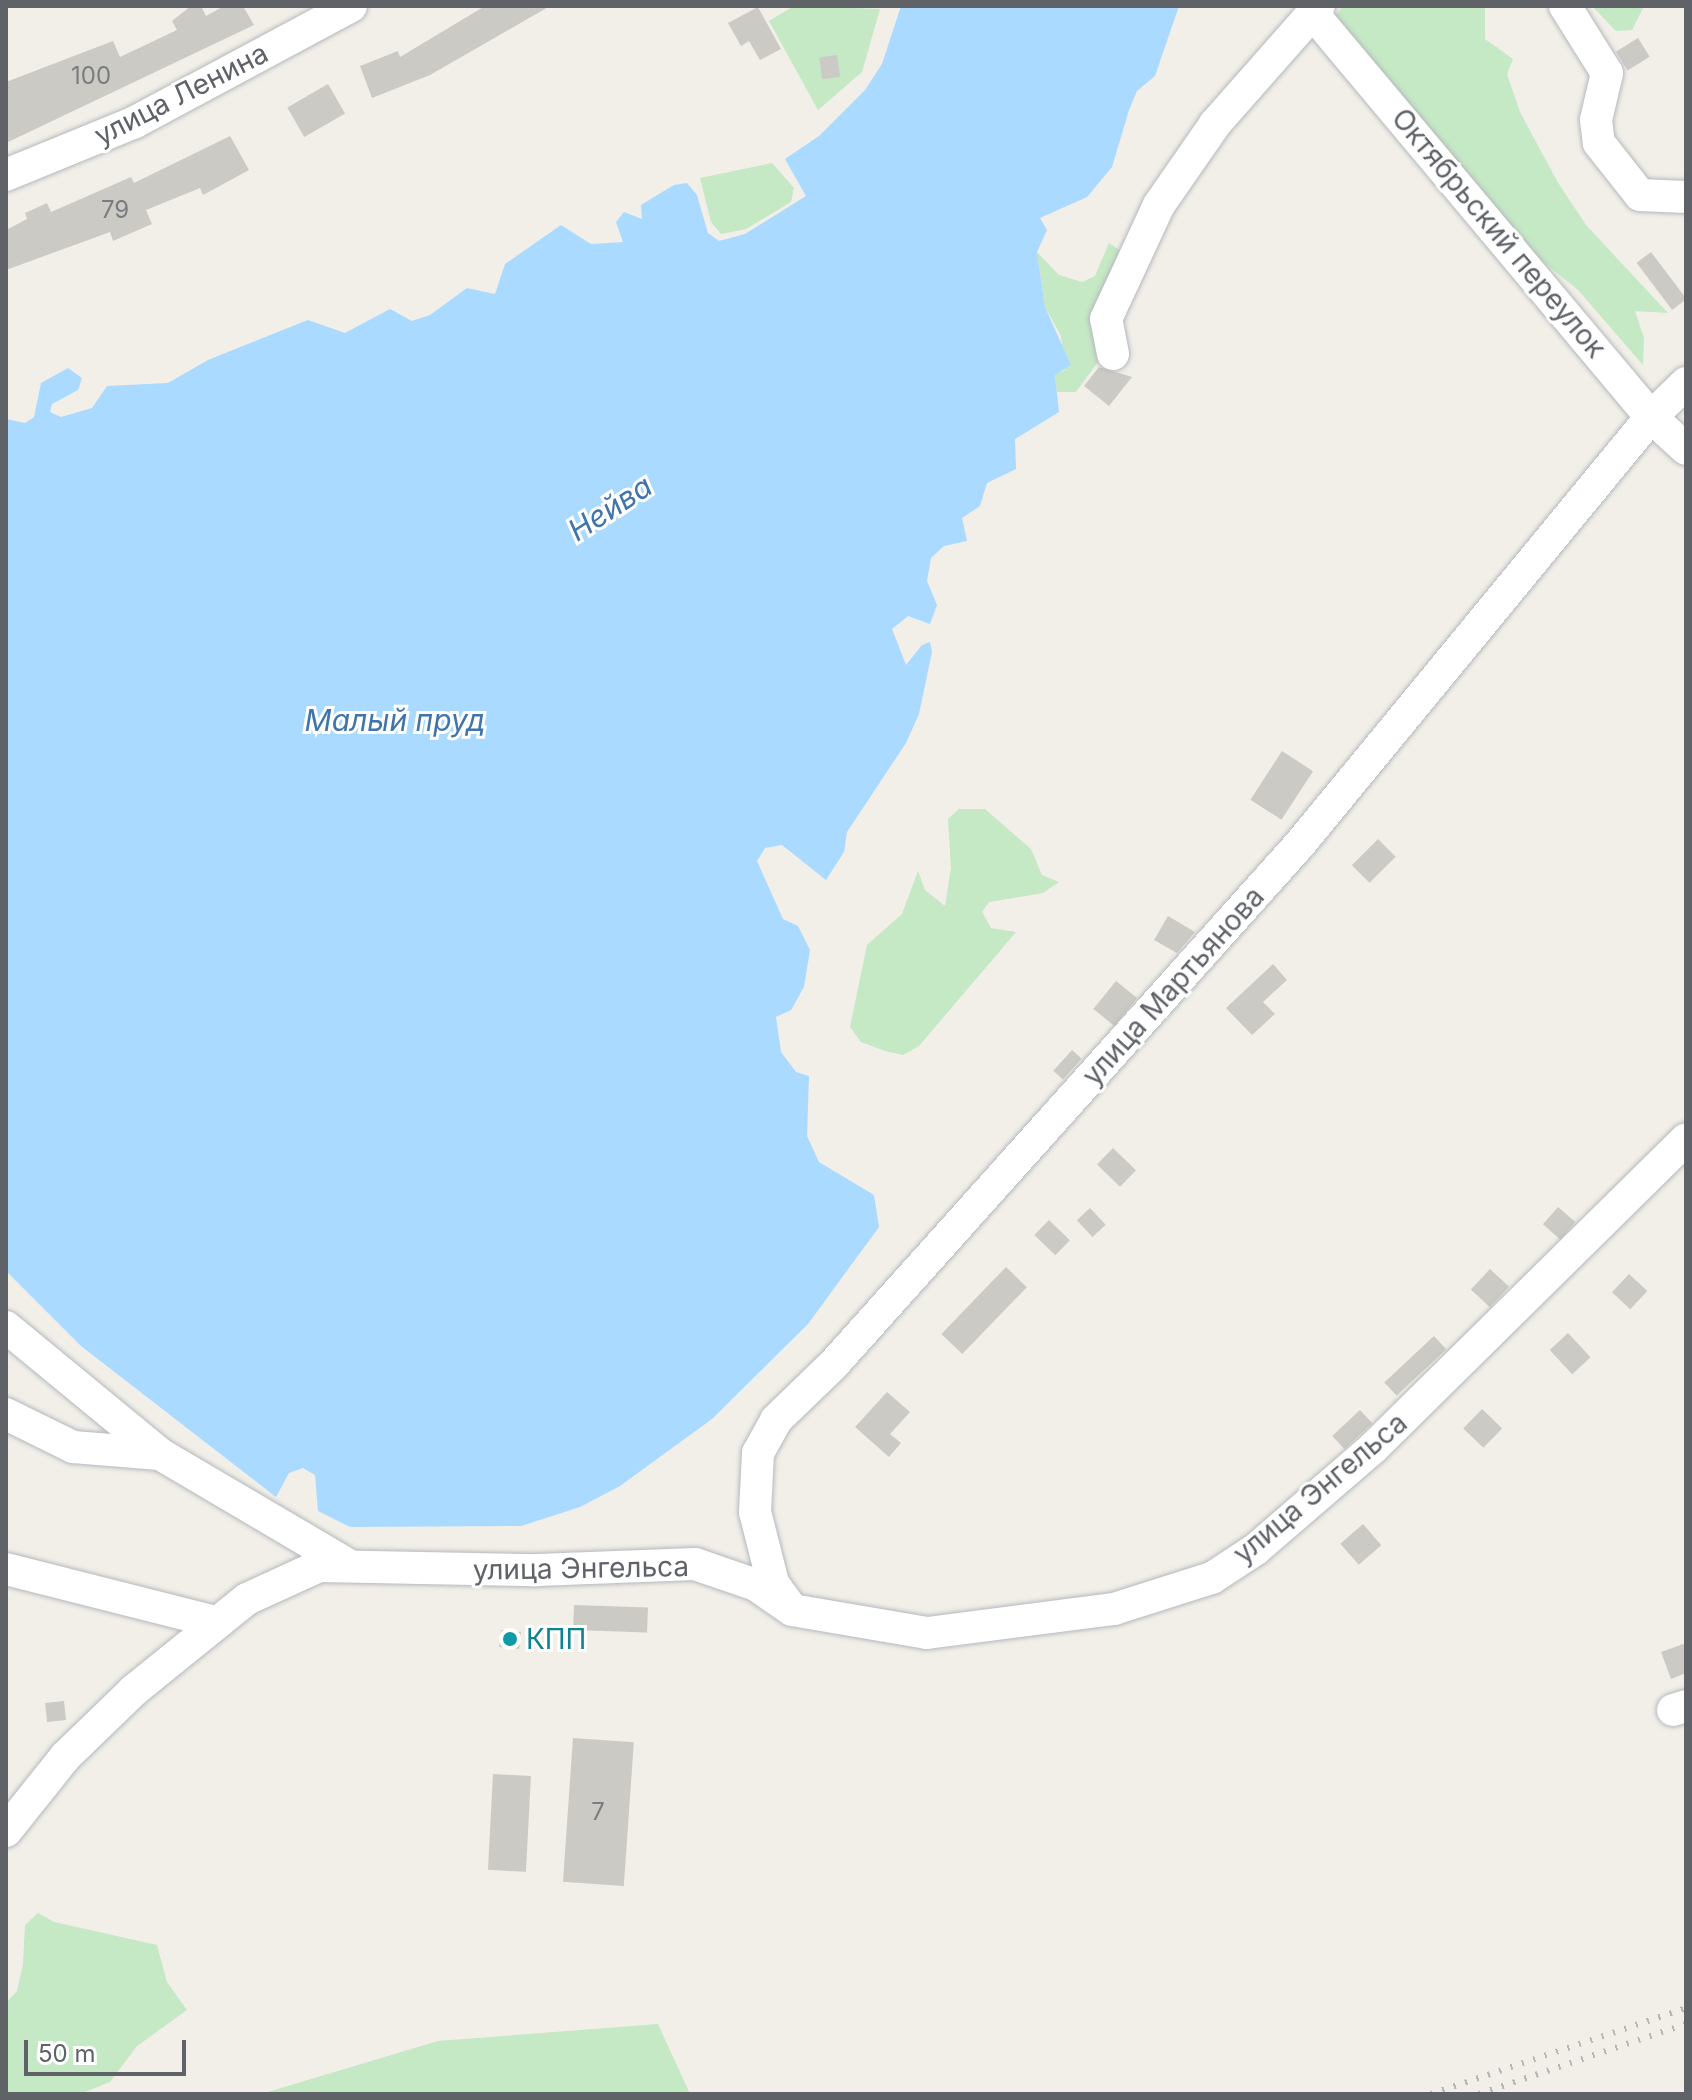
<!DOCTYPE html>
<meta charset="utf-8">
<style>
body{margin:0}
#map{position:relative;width:1692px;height:2100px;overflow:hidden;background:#f1efe8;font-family:Inter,sans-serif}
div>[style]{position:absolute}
.green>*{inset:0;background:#c5e8c5}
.water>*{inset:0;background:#aadaff}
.building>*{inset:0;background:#cccac5;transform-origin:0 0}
.roads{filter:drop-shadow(0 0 2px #b5b8bc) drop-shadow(0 0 2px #b5b8bc)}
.minor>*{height:32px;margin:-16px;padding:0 16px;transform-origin:16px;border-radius:16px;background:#fff}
.rail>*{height:6px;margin-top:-3px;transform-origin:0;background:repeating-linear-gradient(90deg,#b6b7b8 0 2px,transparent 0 12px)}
.dots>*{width:22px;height:22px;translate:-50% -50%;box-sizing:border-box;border:4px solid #fff;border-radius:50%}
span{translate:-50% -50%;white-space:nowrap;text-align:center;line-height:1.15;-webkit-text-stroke:6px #fff;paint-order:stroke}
.number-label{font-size:24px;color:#7a7d7f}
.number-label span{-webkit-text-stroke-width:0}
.street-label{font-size:28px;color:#5f6368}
.culture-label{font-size:28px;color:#0d838f}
.left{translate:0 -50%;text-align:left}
.water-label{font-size:30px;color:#4174aa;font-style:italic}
.frame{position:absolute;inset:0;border:8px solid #5f6368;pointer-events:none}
.scale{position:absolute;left:24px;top:2040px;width:162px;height:36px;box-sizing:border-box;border:4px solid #5f6368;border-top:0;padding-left:10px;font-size:24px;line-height:28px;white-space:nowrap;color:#5f6368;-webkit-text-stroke:6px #fff;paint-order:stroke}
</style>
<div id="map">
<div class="green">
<i style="clip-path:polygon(794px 6px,880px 9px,862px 72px,818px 110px,769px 21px)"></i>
<i style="clip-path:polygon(1343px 6px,1485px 8px,1485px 39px,1513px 59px,1507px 74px,1520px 112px,1557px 181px,1586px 225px,1668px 313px,1635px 311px,1644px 338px,1643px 365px,1578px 290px,1522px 245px,1335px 16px)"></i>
<i style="clip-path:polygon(1592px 6px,1644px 6px,1632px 30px,1616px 31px)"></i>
<i style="clip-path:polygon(772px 163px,794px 188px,791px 202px,746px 229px,721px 234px,711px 222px,700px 178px)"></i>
<i style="clip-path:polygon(1109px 243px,1124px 253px,1100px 359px,1076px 392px,1057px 392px,1055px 374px,1065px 370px,1061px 336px,1045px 307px,1037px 252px,1059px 275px,1082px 282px,1095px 276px)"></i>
<i style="clip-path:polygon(959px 809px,985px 809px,1031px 849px,1042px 875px,1059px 882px,1043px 893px,989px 902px,982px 912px,991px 928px,1016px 932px,919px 1046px,903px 1055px,885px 1051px,861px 1042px,850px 1027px,867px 945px,902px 914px,918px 871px,925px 890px,945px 906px,951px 868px,948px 819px)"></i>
<i style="clip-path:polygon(38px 1913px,54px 1922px,157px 1945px,167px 1982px,187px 2010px,137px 2046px,110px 2082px,80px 2094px,6px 2094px,6px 2003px,17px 1991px,23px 1964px,25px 1925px)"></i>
<i style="clip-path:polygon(658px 2024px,690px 2094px,261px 2094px,438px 2041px)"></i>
</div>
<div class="water">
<i style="clip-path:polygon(901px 6px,1179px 6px,1155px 76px,1137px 91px,1129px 110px,1112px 167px,1087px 197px,1040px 218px,1047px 230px,1037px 252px,1045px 307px,1071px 365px,1055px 375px,1059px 412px,1015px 439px,1016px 469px,987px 483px,980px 506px,962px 518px,967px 541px,944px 546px,931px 558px,927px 581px,937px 605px,930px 624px,908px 616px,892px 629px,906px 665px,922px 645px,930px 642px,932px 652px,919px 714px,906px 743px,847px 832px,844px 852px,826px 880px,782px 845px,765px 848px,757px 861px,783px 919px,798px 926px,810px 950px,804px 987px,791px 1010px,776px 1017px,781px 1052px,796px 1072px,809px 1076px,807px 1136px,819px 1162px,874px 1195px,879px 1227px,808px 1324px,712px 1419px,620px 1486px,580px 1507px,521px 1526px,350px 1527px,318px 1511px,315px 1475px,303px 1468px,289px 1473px,276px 1497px,81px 1346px,6px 1271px,6px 419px,25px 423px,34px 417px,41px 383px,68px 368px,82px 378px,78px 390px,52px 404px,50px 412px,61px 417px,92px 408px,107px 386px,168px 383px,208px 360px,308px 320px,345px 333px,390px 309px,412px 321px,430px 315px,467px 288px,495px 294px,505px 264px,561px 225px,591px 244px,623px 242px,616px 222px,624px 212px,642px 219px,641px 205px,674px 185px,687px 183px,697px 195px,708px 233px,719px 241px,745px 234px,806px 196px,785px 159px,819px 136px,865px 90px,882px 64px)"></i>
</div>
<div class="building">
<i style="clip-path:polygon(191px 6px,201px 6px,206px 16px,224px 6px,243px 6px,254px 25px,6px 143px,6px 82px,113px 41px,120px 57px,177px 30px,172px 21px)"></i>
<i style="clip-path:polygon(485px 6px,550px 6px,430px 75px,372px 98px,360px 66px,398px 51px,400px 57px)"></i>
<i style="clip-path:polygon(758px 7px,781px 49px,760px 60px,749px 41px,741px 46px,728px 23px)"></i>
<i style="left:1638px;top:38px;width:22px;height:26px;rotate:58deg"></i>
<i style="left:837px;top:55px;width:22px;height:18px;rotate:82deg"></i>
<i style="left:328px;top:84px;width:34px;height:47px;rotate:60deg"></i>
<i style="clip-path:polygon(230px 136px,249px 170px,203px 195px,200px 188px,146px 210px,152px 224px,113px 241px,110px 232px,6px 270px,6px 230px,27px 219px,25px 213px,47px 203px,51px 212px,131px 177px,134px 183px)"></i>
<i style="left:1651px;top:252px;width:59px;height:18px;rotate:53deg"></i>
<i style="clip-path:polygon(1099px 367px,1132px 377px,1109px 406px,1084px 386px)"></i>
<i style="left:1282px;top:751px;width:37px;height:58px;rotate:33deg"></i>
<i style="left:1378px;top:839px;width:25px;height:37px;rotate:45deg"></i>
<i style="clip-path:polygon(1168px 916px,1195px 932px,1177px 953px,1154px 940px)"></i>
<i style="clip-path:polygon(1273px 964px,1287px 980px,1263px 1002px,1275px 1014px,1252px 1035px,1226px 1008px)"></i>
<i style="left:1116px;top:981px;width:27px;height:36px;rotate:39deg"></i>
<i style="left:1072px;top:1050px;width:13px;height:28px;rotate:42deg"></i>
<i style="left:1113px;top:1148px;width:32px;height:23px;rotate:44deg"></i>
<i style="left:1558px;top:1207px;width:23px;height:23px;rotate:41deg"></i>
<i style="left:1090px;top:1208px;width:23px;height:18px;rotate:47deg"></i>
<i style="left:1049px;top:1220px;width:29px;height:21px;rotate:44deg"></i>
<i style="left:1006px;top:1267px;width:29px;height:93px;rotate:44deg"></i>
<i style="left:1490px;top:1269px;width:26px;height:28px;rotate:43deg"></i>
<i style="left:1629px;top:1274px;width:25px;height:25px;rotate:43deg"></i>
<i style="left:1568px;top:1333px;width:33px;height:25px;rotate:47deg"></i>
<i style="left:1434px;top:1336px;width:18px;height:68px;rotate:47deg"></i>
<i style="clip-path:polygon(887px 1392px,910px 1412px,890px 1434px,901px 1443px,889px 1457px,855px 1427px)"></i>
<i style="left:1482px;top:1409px;width:28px;height:27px;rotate:44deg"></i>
<i style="left:1360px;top:1410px;width:18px;height:38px;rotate:47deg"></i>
<i style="left:1363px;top:1524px;width:28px;height:30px;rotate:49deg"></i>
<i style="left:574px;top:1605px;width:74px;height:25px;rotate:2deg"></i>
<i style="left:501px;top:1630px;width:20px;height:17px;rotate:6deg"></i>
<i style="clip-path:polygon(1686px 1643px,1686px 1673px,1671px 1679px,1661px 1652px)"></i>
<i style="left:64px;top:1701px;width:19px;height:19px;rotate:84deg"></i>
<i style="left:573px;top:1738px;width:61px;height:144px;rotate:4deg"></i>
<i style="left:493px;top:1774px;width:38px;height:96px;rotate:3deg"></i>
</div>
<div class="roads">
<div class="minor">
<i style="left:1565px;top:6px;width:79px;rotate:57.9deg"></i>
<i style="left:1607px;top:73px;width:48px;rotate:103.2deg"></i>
<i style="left:1596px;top:120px;width:23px;rotate:83deg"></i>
<i style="left:1599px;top:143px;width:66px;rotate:51.7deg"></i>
<i style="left:1640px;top:195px;width:46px;rotate:2.5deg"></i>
<i style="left:1314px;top:15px;width:525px;rotate:50.03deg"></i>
<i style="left:1651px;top:417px;width:47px;rotate:42.4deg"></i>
<i style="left:6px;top:175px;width:139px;rotate:-22.3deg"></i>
<i style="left:135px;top:122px;width:245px;rotate:-28.2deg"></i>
<i style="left:1113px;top:354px;width:36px;rotate:-101deg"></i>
<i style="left:1106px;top:319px;width:126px;rotate:-65.1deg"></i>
<i style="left:1159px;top:205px;width:98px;rotate:-55.3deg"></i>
<i style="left:1215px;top:124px;width:157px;rotate:-48.6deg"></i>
<i style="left:6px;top:1327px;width:200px;rotate:39.5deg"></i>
<i style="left:160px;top:1454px;width:215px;rotate:30.5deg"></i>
<i style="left:6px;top:1414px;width:75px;rotate:26.2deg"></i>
<i style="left:73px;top:1447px;width:87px;rotate:4.6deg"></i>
<i style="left:6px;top:1569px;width:216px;rotate:14.2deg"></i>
<i style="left:788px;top:1604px;width:26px;rotate:-126deg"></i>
<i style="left:773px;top:1583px;width:73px;rotate:-104.2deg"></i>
<i style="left:755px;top:1512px;width:59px;rotate:-87.1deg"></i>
<i style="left:758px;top:1453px;width:38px;rotate:-61deg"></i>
<i style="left:776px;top:1420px;width:79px;rotate:-44deg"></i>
<i style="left:833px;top:1365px;width:700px;rotate:-48.13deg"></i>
<i style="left:1300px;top:844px;width:553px;rotate:-50.58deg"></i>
<i style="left:1651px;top:417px;width:49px;rotate:-44.2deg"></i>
<i style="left:1673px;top:1710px;width:14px;rotate:-17deg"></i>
<i style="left:6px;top:1831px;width:95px;rotate:-51.4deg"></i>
<i style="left:65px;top:1757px;width:95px;rotate:-44.1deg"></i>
<i style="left:133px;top:1691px;width:146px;rotate:-38.9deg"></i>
<i style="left:247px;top:1599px;width:79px;rotate:-24.6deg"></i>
<i style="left:319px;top:1566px;width:218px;rotate:1.1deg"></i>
<i style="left:537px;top:1570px;width:158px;rotate:-2.2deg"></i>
<i style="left:695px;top:1564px;width:65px;rotate:19deg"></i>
<i style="left:756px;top:1585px;width:44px;rotate:34.8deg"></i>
<i style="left:792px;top:1610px;width:137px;rotate:9.7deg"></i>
<i style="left:927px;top:1633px;width:189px;rotate:-7.3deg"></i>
<i style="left:1114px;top:1609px;width:103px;rotate:-17.6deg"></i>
<i style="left:1212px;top:1578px;width:53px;rotate:-33.4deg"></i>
<i style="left:1256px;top:1549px;width:156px;rotate:-40.8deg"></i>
<i style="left:1374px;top:1447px;width:438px;rotate:-44.6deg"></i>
</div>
</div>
<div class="rail">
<i style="left:1431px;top:2094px;width:269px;rotate:-18.6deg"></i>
<i style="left:1479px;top:2094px;width:219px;rotate:-18.7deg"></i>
</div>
<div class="dots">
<i style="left:510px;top:1639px;background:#0f9aa8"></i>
</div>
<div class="number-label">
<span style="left:91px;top:76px">100</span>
<span style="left:115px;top:210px">79</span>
<span style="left:598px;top:1812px">7</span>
</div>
<div class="street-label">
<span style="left:181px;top:94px;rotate:-27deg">улица Ленина</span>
<span style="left:1499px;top:233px;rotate:50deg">Октябрьский переулок</span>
<span style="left:1173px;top:986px;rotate:-48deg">улица Мартьянова</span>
<span style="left:1320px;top:1488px;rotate:-40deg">улица Энгельса</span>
<span style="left:581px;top:1568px;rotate:-1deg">улица Энгельса</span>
</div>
<div class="culture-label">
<span class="left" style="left:526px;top:1639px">КПП</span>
</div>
<div class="water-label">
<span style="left:610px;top:508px;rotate:-33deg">Нейва</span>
<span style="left:395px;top:720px">Малый пруд</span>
</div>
<div class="frame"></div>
<div class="scale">50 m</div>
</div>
